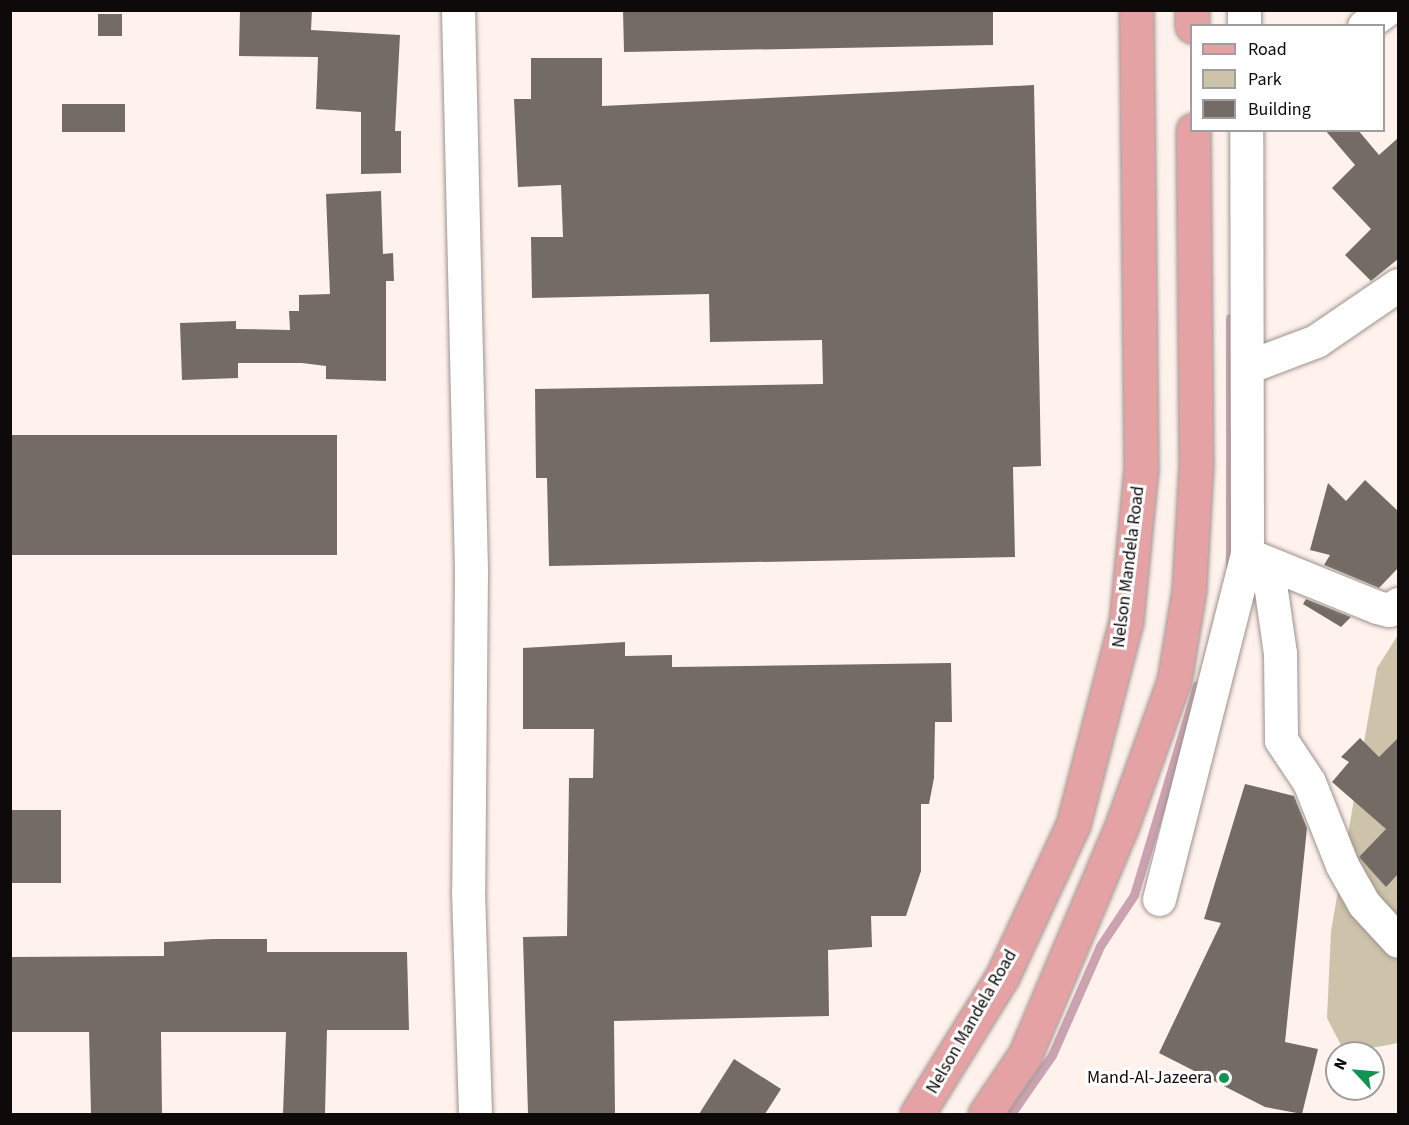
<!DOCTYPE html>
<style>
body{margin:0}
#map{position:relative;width:1409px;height:1125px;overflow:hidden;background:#fff2ed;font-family:"Source Sans 3",sans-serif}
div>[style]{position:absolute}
.green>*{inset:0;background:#cdc2aa}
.stream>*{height:9px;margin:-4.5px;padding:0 4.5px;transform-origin:4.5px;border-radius:4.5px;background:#cba3b0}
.building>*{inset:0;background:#746c64;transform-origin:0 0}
.roads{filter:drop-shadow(0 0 2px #9d928d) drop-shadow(0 0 2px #9d928d)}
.minor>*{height:33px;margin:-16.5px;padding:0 16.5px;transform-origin:16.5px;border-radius:16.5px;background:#fff}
.major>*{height:33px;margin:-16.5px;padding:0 16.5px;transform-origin:16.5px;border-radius:16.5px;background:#e5a2a4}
.dots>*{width:16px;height:16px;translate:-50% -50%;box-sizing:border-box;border:3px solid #fff;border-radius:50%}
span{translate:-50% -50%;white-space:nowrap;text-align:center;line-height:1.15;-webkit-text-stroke:6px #fff;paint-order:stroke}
.street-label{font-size:18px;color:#0e0a09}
.poi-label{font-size:18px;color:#0e0a09}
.right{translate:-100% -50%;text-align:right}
.frame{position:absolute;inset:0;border:12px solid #0e0a09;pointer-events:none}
.legend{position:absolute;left:1190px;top:24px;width:195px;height:108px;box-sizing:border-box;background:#fff;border:2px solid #9f9d9d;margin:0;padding:8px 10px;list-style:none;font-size:18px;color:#0e0a09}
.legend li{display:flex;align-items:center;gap:12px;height:30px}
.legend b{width:30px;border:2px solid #9f9d9d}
.north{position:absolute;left:1325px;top:1041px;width:60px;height:60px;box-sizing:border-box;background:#fff;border:2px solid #9f9d9d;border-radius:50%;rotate:296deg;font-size:16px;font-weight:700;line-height:24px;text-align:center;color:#0e0a09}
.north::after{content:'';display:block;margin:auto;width:21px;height:27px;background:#119352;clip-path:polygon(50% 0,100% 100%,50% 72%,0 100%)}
</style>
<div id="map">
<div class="green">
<i style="clip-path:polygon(1398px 635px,1398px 1043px,1345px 1053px,1327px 1018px,1331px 931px,1377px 668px)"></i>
</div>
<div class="stream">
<i style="left:1230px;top:318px;width:247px;rotate:90deg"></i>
<i style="left:1011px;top:1114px;width:72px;rotate:-55.2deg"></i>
<i style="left:1052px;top:1055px;width:119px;rotate:-66.2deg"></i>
<i style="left:1100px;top:946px;width:61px;rotate:-56.3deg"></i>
<i style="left:1134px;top:895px;width:219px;rotate:-73.3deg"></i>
</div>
<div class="building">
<i style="clip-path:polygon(240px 10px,312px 10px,311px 30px,400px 35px,395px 131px,401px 131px,401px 173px,361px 174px,361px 112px,316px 109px,318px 57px,239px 56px)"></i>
<i style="clip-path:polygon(623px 10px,993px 10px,993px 45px,624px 52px)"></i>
<i style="left:98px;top:14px;width:24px;height:22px"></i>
<i style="clip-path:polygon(531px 58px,602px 58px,602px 106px,1034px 85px,1041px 466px,1013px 467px,1015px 557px,549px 566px,547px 478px,536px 478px,535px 389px,823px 384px,822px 340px,710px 342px,709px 294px,532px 298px,531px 237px,563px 237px,561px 185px,518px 187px,514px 99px,531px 99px)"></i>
<i style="left:125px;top:104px;width:28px;height:63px;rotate:90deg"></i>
<i style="clip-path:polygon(1325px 130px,1358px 130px,1379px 155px,1398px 138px,1398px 259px,1371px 281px,1345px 255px,1371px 229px,1332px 188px,1355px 165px)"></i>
<i style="clip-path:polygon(381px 191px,383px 254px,393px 253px,394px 281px,386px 281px,386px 381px,326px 379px,326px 366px,302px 363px,238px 363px,238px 378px,182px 380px,180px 323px,236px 321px,236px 329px,290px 330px,289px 311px,299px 311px,299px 295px,330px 294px,326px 194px)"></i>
<i style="left:337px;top:435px;width:120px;height:327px;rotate:90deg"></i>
<i style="clip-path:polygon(1365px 480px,1398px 511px,1398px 568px,1379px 588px,1324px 565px,1330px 555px,1310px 550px,1328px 483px,1346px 501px)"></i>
<i style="clip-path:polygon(1306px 599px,1351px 617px,1341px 627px,1303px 604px)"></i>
<i style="clip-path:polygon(625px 642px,625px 656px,672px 655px,672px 667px,951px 663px,952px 722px,935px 722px,934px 778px,929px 804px,921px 804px,921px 871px,906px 916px,871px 916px,872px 947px,828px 950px,829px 1016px,614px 1021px,615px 1114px,528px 1114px,523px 937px,567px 936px,569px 778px,593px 778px,594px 729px,523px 729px,523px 648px)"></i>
<i style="clip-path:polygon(1360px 738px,1379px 757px,1398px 738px,1398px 874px,1386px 887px,1359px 857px,1386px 829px,1332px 782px,1349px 762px,1341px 757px)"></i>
<i style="clip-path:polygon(1245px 784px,1294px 796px,1307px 828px,1285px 1042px,1318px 1049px,1302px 1114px,1265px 1107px,1159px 1053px,1221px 923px,1204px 919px)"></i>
<i style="left:10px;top:810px;width:51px;height:73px"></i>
<i style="clip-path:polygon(213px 939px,267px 939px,267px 952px,407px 952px,409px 1030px,327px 1030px,325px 1114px,283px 1114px,286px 1032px,161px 1032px,162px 1114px,91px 1114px,89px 1032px,10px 1032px,10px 957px,164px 956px,164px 942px)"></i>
<i style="clip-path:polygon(734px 1059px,781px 1089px,765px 1114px,699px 1114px)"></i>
</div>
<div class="roads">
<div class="minor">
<i style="left:458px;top:10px;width:561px;rotate:88.67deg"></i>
<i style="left:471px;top:571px;width:320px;rotate:90.5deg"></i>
<i style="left:468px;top:891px;width:223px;rotate:88.2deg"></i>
<i style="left:1244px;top:10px;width:16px;rotate:90deg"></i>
<i style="left:1364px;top:26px;width:27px;rotate:-36deg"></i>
<i style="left:1250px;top:366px;width:71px;rotate:-20.7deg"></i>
<i style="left:1316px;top:341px;width:99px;rotate:-34.3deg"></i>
<i style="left:1249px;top:555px;width:138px;rotate:22.1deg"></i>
<i style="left:1377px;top:607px;width:12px;rotate:14deg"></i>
<i style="left:1389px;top:610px;width:11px;rotate:-34deg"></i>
<i style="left:1267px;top:563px;width:91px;rotate:81.8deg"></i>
<i style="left:1280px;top:653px;width:87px;rotate:89.3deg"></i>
<i style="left:1281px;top:740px;width:50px;rotate:56.3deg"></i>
<i style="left:1309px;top:782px;width:89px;rotate:68.3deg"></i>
<i style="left:1342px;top:865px;width:45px;rotate:60.6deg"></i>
<i style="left:1364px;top:904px;width:50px;rotate:47.4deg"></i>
<i style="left:1159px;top:899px;width:356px;rotate:-75.7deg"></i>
<i style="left:1247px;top:554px;width:424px;rotate:-90.1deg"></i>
</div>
<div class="major">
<i style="left:1192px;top:10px;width:16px;rotate:90deg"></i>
<i style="left:917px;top:1114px;width:161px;rotate:-58.2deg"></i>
<i style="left:1002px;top:977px;width:168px;rotate:-65deg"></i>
<i style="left:1073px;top:825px;width:210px;rotate:-75.4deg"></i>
<i style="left:1126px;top:622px;width:153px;rotate:-84.4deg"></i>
<i style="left:1141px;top:470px;width:460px;rotate:-90.6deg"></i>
<i style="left:985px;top:1114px;width:71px;rotate:-55.9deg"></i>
<i style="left:1025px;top:1055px;width:246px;rotate:-67.1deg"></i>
<i style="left:1121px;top:828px;width:156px;rotate:-70.2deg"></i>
<i style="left:1174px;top:681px;width:92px;rotate:-80.6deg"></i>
<i style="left:1189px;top:590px;width:125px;rotate:-86.8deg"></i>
<i style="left:1196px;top:465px;width:335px;rotate:-90.5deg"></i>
</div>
</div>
<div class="dots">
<i style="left:1224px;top:1078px;background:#119352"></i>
</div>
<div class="street-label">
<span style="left:1129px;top:567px;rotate:-83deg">Nelson Mandela Road</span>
<span style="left:972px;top:1022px;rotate:-60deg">Nelson Mandela Road</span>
</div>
<div class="poi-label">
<span class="right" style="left:1212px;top:1078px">Mand-Al-Jazeera</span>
</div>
<div class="frame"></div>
<ul class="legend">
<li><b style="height:8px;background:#e5a2a4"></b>Road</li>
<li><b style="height:16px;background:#cdc2aa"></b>Park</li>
<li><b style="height:16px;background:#746c64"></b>Building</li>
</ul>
<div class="north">N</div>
</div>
